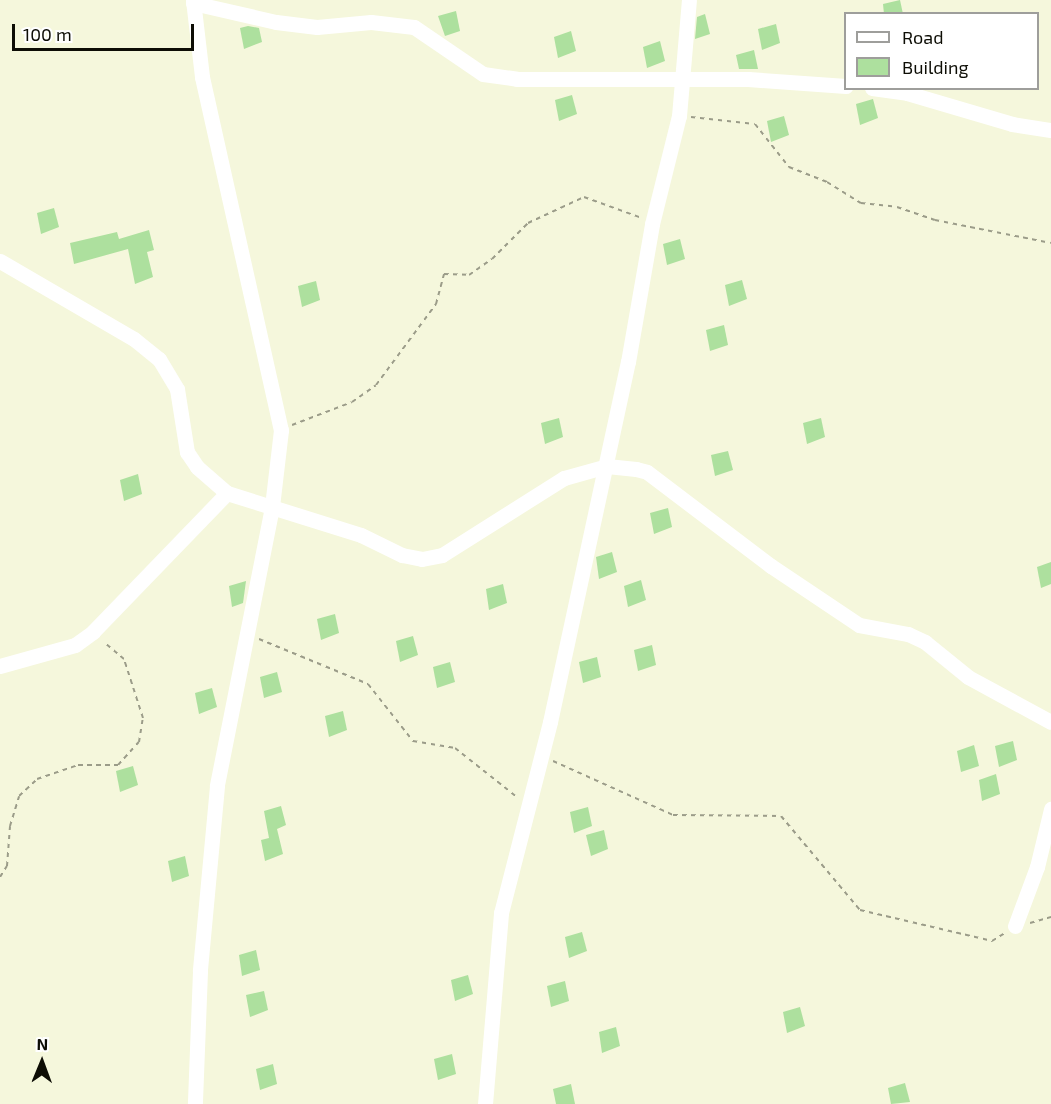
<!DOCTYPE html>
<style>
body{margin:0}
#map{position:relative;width:1051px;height:1104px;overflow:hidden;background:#f5f7dc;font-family:"Exo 2",sans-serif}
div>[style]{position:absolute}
.building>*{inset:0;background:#ade09e}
.path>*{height:2px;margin-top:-1px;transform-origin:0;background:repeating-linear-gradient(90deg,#9b9c89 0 4.5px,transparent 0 9px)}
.minor>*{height:15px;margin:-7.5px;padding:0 7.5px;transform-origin:7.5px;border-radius:7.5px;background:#fff}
span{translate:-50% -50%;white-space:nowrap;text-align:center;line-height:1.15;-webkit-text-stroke:4.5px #fff;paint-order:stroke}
.legend{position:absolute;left:844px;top:12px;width:195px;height:78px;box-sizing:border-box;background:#fff;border:2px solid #9e9e9b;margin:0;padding:8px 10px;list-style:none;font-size:18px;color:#0d0d05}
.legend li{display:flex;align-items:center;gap:12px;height:30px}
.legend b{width:30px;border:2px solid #9e9e9b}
.north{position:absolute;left:12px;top:1032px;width:60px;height:60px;-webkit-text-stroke:4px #fff;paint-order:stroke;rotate:1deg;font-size:16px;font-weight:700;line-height:24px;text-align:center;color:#0d0d05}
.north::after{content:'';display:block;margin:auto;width:21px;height:27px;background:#0d0d05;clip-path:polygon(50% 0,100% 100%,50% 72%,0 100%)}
.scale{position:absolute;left:12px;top:24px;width:182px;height:27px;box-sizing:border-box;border:3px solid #0d0d05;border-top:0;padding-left:8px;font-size:18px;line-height:21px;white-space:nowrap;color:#0d0d05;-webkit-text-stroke:4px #fff;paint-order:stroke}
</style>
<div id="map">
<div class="building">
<i style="clip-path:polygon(900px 0,903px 14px,884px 14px,883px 4px)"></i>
<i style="clip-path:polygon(456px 11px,460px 31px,445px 36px,438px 16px)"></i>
<i style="clip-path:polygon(705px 14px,710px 34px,695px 39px,697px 17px)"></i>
<i style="clip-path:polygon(776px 24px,780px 43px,762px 50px,758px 29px)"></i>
<i style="clip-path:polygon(248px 26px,259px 28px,262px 42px,244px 49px,240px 28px)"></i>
<i style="clip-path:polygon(571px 31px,576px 51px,558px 58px,554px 37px)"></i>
<i style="clip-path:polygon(660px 41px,665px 61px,647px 68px,643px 47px)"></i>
<i style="clip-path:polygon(754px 50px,758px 69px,739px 69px,736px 55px)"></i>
<i style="clip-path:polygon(572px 95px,577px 114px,559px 121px,555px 100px)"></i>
<i style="clip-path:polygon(873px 99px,878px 118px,860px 125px,856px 104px)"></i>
<i style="clip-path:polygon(784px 116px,789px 135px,771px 142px,767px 121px)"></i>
<i style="clip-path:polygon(54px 208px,59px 227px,41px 234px,37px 213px)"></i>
<i style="clip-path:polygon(149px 230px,154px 250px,147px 252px,153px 277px,135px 284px,128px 249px,74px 264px,70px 243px,117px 232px,119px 239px)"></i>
<i style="clip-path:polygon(680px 239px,685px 259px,667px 265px,663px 244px)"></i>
<i style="clip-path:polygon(742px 280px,747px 299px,729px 306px,725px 285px)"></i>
<i style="clip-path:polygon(316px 281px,320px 300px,302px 307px,298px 286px)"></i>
<i style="clip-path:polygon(724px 325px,728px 345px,710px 351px,706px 330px)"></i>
<i style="clip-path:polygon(559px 418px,563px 437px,545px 444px,541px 423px)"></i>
<i style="clip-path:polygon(821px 418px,825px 437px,807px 444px,803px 423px)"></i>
<i style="clip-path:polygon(728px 451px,733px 470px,715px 476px,711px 455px)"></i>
<i style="clip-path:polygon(138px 474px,142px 494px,124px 501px,120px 480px)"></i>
<i style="clip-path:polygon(668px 508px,672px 527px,654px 534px,650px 513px)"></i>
<i style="clip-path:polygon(612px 552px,617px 572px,599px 579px,596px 557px)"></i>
<i style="clip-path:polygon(1051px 562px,1051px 584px,1041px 588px,1037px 567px)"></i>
<i style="clip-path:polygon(641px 580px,646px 600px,628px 607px,624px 586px)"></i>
<i style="clip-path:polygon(246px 581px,243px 603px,232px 607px,229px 586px)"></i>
<i style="clip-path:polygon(503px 584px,507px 603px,489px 610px,486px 589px)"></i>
<i style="clip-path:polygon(335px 614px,339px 633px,321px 640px,317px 619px)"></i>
<i style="clip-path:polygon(413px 636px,418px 655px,400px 662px,396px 641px)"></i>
<i style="clip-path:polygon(652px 645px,656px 665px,638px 671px,634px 650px)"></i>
<i style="clip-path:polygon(597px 657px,601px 677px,583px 683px,579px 662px)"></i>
<i style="clip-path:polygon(450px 662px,455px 682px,437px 688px,433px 667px)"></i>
<i style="clip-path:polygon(277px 672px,282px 692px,264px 698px,260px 677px)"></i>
<i style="clip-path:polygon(212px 688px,217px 707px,199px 714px,195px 693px)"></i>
<i style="clip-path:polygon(343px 711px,347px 730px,329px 737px,325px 716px)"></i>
<i style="clip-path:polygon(1013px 741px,1017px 760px,999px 767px,995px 746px)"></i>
<i style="clip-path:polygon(974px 745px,979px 766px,961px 772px,957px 751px)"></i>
<i style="clip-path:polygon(133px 766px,138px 785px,120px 792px,116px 771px)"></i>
<i style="clip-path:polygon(996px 774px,1000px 794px,982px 801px,979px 780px)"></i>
<i style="clip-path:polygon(281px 806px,286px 825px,277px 829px,283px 854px,265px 861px,261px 840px,269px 838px,264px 811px)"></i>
<i style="clip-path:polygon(588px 807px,592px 826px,574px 833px,570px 812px)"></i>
<i style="clip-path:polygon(604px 830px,608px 849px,591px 856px,586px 835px)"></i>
<i style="clip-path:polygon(185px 856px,189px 876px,172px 882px,168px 861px)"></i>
<i style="clip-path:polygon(582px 932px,587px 951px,569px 958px,565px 937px)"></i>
<i style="clip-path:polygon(256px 950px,260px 970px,242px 976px,239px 955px)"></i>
<i style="clip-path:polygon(468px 975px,473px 994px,455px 1001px,451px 980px)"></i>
<i style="clip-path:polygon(565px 981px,569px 1001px,551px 1007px,547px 986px)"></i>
<i style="clip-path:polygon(264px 991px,268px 1010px,250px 1017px,246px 995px)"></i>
<i style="clip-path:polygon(800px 1007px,805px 1026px,787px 1033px,783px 1012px)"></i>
<i style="clip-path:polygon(616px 1027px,620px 1046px,602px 1053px,599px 1032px)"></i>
<i style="clip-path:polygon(452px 1054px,456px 1074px,438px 1080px,434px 1059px)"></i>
<i style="clip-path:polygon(273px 1064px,277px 1084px,260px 1090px,256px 1069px)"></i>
<i style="clip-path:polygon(905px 1083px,910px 1102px,891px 1104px,888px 1088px)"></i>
<i style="clip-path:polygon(571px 1084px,575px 1104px,556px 1104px,553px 1089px)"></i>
</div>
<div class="path">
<i style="left:691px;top:117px;width:64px;rotate:6.2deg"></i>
<i style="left:755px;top:124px;width:55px;rotate:51.7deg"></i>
<i style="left:789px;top:167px;width:41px;rotate:21.5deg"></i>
<i style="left:827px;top:182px;width:40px;rotate:32deg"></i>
<i style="left:861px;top:203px;width:36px;rotate:6deg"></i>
<i style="left:897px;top:207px;width:40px;rotate:18.9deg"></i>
<i style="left:935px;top:220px;width:118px;rotate:11.2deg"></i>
<i style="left:292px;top:425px;width:64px;rotate:-21deg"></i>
<i style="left:352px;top:402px;width:29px;rotate:-35deg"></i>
<i style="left:376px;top:385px;width:101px;rotate:-53.5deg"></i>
<i style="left:436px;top:304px;width:31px;rotate:-75deg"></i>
<i style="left:444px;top:274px;width:25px;rotate:2deg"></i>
<i style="left:469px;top:275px;width:28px;rotate:-35deg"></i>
<i style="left:492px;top:259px;width:51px;rotate:-45deg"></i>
<i style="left:528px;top:223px;width:62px;rotate:-24.9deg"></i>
<i style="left:584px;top:197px;width:59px;rotate:20deg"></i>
<i style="left:259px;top:639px;width:118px;rotate:22.4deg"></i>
<i style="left:368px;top:684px;width:73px;rotate:51.7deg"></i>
<i style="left:413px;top:741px;width:43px;rotate:9.5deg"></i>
<i style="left:455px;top:748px;width:80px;rotate:38.4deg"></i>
<i style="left:553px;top:761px;width:132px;rotate:24.2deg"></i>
<i style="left:673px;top:815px;width:108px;rotate:0.5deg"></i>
<i style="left:781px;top:816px;width:123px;rotate:50deg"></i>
<i style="left:860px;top:910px;width:136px;rotate:13.2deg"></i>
<i style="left:992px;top:941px;width:15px;rotate:-32deg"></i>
<i style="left:0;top:877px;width:13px;rotate:-58deg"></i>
<i style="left:7px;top:866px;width:40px;rotate:-85.7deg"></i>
<i style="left:10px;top:826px;width:31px;rotate:-73deg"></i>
<i style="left:19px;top:796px;width:25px;rotate:-43deg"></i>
<i style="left:37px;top:779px;width:43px;rotate:-18.9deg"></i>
<i style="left:78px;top:765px;width:40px"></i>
<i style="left:118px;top:765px;width:31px;rotate:-48deg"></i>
<i style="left:139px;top:742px;width:24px;rotate:-81deg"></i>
<i style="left:143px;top:718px;width:62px;rotate:-107.9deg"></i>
<i style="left:124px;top:659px;width:26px;rotate:-140deg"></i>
<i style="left:1030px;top:923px;width:22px;rotate:-16deg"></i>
</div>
<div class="minor">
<i style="left:193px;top:0;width:78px;rotate:83.3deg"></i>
<i style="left:202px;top:77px;width:362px;rotate:77.4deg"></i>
<i style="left:281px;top:430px;width:78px;rotate:96.7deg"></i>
<i style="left:272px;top:507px;width:284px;rotate:101.2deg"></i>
<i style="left:217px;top:786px;width:186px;rotate:95.3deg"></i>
<i style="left:200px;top:971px;width:133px;rotate:92.2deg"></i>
<i style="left:193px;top:3px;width:85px;rotate:12.9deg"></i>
<i style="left:276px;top:22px;width:41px;rotate:7deg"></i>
<i style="left:317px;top:27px;width:54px;rotate:-5.3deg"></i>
<i style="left:371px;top:22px;width:43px;rotate:6.6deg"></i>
<i style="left:414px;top:27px;width:83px;rotate:34.3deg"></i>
<i style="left:483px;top:74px;width:34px;rotate:8deg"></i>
<i style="left:517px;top:79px;width:231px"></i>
<i style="left:748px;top:79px;width:98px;rotate:4.1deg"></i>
<i style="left:872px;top:88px;width:35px;rotate:8deg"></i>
<i style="left:907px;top:93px;width:109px;rotate:16.4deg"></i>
<i style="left:1012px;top:124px;width:39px;rotate:9deg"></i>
<i style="left:0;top:261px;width:155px;rotate:30.2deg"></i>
<i style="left:134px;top:339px;width:32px;rotate:39deg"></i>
<i style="left:159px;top:359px;width:35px;rotate:59deg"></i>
<i style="left:177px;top:389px;width:64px;rotate:81deg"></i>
<i style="left:187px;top:452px;width:18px;rotate:56deg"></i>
<i style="left:197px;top:467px;width:40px;rotate:41deg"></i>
<i style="left:227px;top:493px;width:193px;rotate:134deg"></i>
<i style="left:93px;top:632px;width:22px;rotate:144deg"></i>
<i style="left:75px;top:645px;width:78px;rotate:164.4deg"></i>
<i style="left:227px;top:493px;width:140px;rotate:17.4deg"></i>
<i style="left:361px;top:535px;width:46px;rotate:26deg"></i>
<i style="left:402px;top:555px;width:20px;rotate:11deg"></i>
<i style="left:422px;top:559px;width:20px;rotate:-11deg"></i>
<i style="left:442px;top:555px;width:144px;rotate:-32.3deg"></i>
<i style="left:564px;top:478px;width:45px;rotate:-15.6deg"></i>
<i style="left:607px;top:466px;width:29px;rotate:6deg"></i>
<i style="left:636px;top:469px;width:11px;rotate:15deg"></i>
<i style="left:647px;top:472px;width:156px;rotate:37.2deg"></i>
<i style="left:771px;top:566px;width:106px;rotate:33.8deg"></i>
<i style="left:859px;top:625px;width:50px;rotate:10.4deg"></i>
<i style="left:908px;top:634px;width:19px;rotate:25deg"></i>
<i style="left:925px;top:642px;width:55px;rotate:39.1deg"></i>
<i style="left:968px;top:677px;width:94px;rotate:28.5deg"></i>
<i style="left:1015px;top:926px;width:63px;rotate:-69.6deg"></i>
<i style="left:1037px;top:867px;width:60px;rotate:-76.4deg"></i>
<i style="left:485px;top:1104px;width:192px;rotate:-85.2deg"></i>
<i style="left:501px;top:913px;width:197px;rotate:-75.6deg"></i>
<i style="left:550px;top:722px;width:368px;rotate:-77.8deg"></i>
<i style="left:628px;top:362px;width:140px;rotate:-80.1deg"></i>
<i style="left:652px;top:224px;width:111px;rotate:-76deg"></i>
<i style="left:679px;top:116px;width:116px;rotate:-85.1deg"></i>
</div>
<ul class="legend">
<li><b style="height:8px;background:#fff"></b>Road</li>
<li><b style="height:16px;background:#ade09e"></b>Building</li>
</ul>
<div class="north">N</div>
<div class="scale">100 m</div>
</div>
